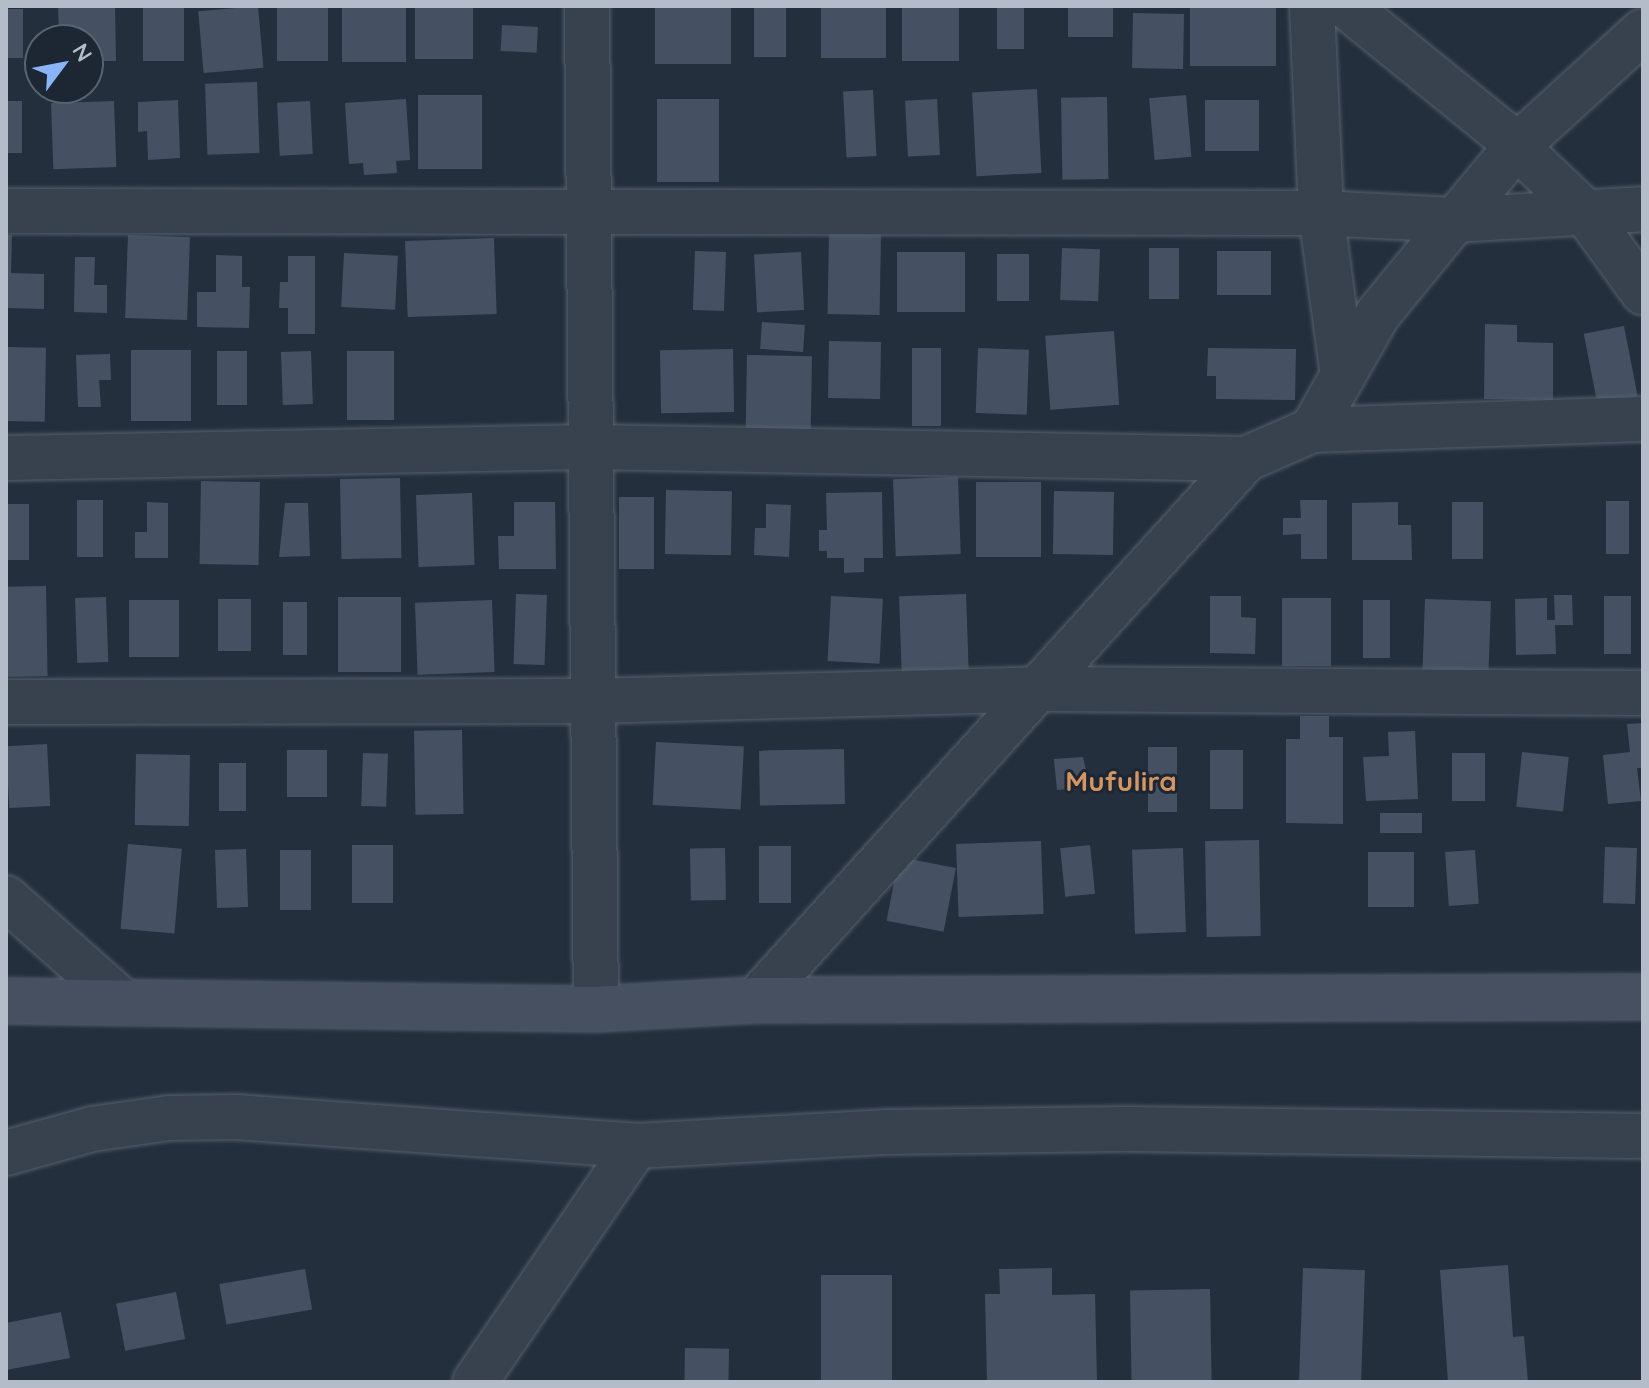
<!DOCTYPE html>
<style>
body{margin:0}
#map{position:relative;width:1649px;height:1388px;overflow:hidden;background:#242f3e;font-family:Quicksand,sans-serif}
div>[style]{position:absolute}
.building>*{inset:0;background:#455162;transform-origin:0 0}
.roads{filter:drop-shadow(0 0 2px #565f6c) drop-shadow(0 0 2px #565f6c)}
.street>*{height:44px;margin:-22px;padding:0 22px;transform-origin:22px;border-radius:22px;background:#38414e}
.secondary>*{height:44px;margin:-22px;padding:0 22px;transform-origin:22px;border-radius:22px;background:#465061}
span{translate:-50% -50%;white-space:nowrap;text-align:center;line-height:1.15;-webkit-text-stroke:6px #1d2633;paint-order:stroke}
.district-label{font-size:28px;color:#d59563;font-weight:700}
.frame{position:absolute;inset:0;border:8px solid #b4bcc9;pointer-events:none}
.north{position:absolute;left:24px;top:24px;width:80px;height:80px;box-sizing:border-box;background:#1d2633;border:2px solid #59626f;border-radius:50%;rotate:58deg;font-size:22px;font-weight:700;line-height:32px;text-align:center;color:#b4bcc9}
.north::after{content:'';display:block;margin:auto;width:28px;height:36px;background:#8ab4f8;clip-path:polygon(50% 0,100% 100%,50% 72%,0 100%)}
</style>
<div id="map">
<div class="building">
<i style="clip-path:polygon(58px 6px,115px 6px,116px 61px,88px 61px,88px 40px,59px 40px)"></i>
<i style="left:258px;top:6px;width:62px;height:60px;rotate:85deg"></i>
<i style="left:277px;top:6px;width:51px;height:55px"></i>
<i style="left:342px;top:6px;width:64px;height:56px"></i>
<i style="left:415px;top:6px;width:58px;height:53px"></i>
<i style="left:655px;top:6px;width:76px;height:58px"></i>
<i style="left:754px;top:6px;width:32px;height:51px"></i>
<i style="left:821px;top:6px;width:65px;height:52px"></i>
<i style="left:902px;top:6px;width:57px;height:55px"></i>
<i style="left:997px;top:6px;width:27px;height:43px"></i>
<i style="left:1068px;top:6px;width:45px;height:31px"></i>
<i style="left:1190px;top:6px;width:86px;height:60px"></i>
<i style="left:143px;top:8px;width:41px;height:53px"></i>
<i style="left:6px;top:9px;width:17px;height:49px"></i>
<i style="left:1133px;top:13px;width:51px;height:55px;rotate:1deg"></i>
<i style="left:502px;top:25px;width:36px;height:26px;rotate:3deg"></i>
<i style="left:257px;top:82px;width:71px;height:52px;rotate:88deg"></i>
<i style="left:1037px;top:89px;width:84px;height:65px;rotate:87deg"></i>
<i style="left:873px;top:90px;width:66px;height:30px;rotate:87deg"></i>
<i style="left:418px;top:95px;width:64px;height:74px"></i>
<i style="left:1186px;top:95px;width:62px;height:37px;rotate:85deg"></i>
<i style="left:1107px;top:97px;width:82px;height:46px;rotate:89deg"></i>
<i style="clip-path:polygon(406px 99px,410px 160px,396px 161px,397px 173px,364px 175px,363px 163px,349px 164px,345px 103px)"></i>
<i style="left:657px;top:99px;width:62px;height:83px"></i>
<i style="left:937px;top:99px;width:56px;height:32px;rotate:87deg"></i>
<i style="clip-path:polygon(178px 100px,180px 158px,148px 160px,147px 131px,138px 132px,138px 102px)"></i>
<i style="left:1205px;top:100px;width:54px;height:51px"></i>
<i style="left:6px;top:101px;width:16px;height:52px"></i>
<i style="left:114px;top:101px;width:66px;height:63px;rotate:88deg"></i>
<i style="left:310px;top:101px;width:53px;height:33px;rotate:87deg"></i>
<i style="left:829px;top:232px;width:52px;height:82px;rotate:1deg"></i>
<i style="clip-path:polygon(6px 235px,12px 235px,11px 273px,44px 274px,44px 309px,6px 308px)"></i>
<i style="left:128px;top:235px;width:62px;height:83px;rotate:2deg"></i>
<i style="left:494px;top:238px;width:76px;height:89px;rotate:88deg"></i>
<i style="left:1062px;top:248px;width:38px;height:52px;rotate:2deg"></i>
<i style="left:1149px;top:248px;width:30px;height:51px"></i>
<i style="left:695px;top:251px;width:31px;height:59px;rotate:2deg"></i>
<i style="left:1271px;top:251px;width:44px;height:54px;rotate:90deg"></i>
<i style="left:801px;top:252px;width:58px;height:47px;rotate:87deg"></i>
<i style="left:897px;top:252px;width:68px;height:60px"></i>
<i style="left:344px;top:253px;width:54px;height:54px;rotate:3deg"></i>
<i style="left:997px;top:254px;width:32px;height:47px"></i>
<i style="clip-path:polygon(216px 255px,242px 256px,242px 287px,250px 287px,249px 328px,197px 327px,197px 292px,216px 292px)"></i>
<i style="clip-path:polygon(288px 256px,315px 256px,315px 334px,288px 334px,288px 308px,279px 308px,280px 282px,288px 282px)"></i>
<i style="clip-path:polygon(75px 257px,95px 257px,94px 285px,107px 285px,107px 313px,74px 312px)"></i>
<i style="left:762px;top:322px;width:43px;height:27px;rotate:4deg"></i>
<i style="clip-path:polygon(1485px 324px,1517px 325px,1517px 342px,1553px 343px,1553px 400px,1484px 399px)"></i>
<i style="left:1624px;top:326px;width:71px;height:41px;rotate:79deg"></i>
<i style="left:1114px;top:331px;width:74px;height:69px;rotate:86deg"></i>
<i style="left:829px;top:341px;width:52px;height:57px;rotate:1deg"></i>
<i style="left:6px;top:347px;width:40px;height:74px;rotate:1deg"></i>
<i style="left:912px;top:348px;width:29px;height:78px"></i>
<i style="left:978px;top:348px;width:51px;height:65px;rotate:2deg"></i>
<i style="clip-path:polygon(1208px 348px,1296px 349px,1295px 400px,1216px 399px,1216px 376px,1207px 376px)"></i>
<i style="left:733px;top:349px;width:63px;height:73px;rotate:89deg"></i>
<i style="left:131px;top:350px;width:60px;height:71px"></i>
<i style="left:247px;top:351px;width:54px;height:30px;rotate:90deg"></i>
<i style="left:311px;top:351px;width:53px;height:30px;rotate:88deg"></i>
<i style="left:347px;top:351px;width:47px;height:69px"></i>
<i style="clip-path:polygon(110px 354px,111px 380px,99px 380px,101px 407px,78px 407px,76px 355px)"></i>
<i style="left:747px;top:355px;width:65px;height:77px;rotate:1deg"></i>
<i style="left:958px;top:477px;width:77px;height:65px;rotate:88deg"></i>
<i style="left:400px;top:478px;width:80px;height:60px;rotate:89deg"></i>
<i style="left:201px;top:481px;width:59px;height:83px;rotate:1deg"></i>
<i style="left:976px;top:482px;width:65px;height:75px"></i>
<i style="left:666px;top:490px;width:66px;height:64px;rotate:1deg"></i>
<i style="left:1054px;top:491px;width:60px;height:63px;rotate:1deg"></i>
<i style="clip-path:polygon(882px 492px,883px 558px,864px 558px,864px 572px,844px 573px,844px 558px,827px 558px,827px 551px,819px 551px,819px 530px,827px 530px,826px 493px)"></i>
<i style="left:472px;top:493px;width:72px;height:56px;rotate:88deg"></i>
<i style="left:619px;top:497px;width:35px;height:72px"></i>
<i style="left:103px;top:500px;width:57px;height:26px;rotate:90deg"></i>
<i style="clip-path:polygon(1300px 500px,1327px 500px,1327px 559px,1301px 559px,1301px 534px,1283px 535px,1283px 518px,1301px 518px)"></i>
<i style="left:1606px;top:501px;width:23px;height:53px"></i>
<i style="clip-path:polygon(147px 502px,168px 503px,168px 558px,135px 558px,135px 532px,147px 532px)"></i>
<i style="clip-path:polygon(514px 502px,555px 502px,556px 569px,499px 569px,498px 536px,514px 536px)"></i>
<i style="clip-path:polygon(1398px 502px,1398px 525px,1411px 525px,1412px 560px,1352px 560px,1352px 503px)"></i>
<i style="left:1452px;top:502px;width:31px;height:57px"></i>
<i style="clip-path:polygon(285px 503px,308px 503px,310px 556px,279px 557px)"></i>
<i style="left:6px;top:504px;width:23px;height:56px"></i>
<i style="clip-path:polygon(766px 504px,791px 505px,789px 557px,754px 555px,755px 528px,766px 528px)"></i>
<i style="left:46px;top:586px;width:90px;height:40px;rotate:89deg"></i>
<i style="left:516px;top:594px;width:31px;height:70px;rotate:2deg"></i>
<i style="left:966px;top:594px;width:79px;height:67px;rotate:88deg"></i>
<i style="clip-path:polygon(1554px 595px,1572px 595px,1573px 625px,1555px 625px,1556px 654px,1516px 655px,1515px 599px,1547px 598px,1547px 620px,1555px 620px)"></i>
<i style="left:831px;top:596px;width:52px;height:65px;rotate:3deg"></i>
<i style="clip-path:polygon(1210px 596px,1241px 596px,1241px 617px,1256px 618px,1255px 654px,1210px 653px)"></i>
<i style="left:1604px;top:596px;width:27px;height:58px"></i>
<i style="left:106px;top:597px;width:65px;height:31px;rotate:88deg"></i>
<i style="left:338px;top:597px;width:63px;height:75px"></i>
<i style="left:1282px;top:598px;width:49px;height:68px"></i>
<i style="left:251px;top:599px;width:52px;height:33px;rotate:90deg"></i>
<i style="left:1425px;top:599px;width:66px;height:71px;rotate:2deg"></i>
<i style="left:129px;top:600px;width:50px;height:57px"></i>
<i style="left:492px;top:600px;width:72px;height:77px;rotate:88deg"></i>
<i style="left:1363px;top:600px;width:27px;height:58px"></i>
<i style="left:283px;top:602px;width:24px;height:53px"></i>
<i style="clip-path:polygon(1300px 716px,1329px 716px,1329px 737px,1343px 737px,1343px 824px,1286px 823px,1286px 739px,1300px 739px)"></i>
<i style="clip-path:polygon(1643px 723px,1643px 768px,1637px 768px,1641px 801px,1608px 804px,1603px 755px,1630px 752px,1627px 724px)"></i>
<i style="left:462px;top:730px;width:84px;height:48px;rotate:89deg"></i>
<i style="clip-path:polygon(1415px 731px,1418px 799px,1366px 801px,1363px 757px,1389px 756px,1388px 732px)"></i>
<i style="left:656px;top:742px;width:88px;height:63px;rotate:3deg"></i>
<i style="left:47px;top:744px;width:62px;height:41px;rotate:87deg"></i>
<i style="left:1148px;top:747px;width:29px;height:65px"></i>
<i style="left:844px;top:749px;width:55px;height:85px;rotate:89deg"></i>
<i style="left:327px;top:750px;width:47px;height:40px;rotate:90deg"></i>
<i style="left:1210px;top:750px;width:33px;height:59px"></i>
<i style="left:1522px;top:752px;width:47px;height:55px;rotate:6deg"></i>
<i style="left:363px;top:753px;width:25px;height:53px;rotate:2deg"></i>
<i style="left:1452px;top:753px;width:33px;height:48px"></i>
<i style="left:136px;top:754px;width:54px;height:71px;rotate:1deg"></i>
<i style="clip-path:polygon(1083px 757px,1090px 787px,1057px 790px,1054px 759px)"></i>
<i style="left:219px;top:763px;width:27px;height:48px"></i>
<i style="left:1380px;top:813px;width:42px;height:20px"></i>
<i style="left:1259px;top:840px;width:96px;height:54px;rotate:89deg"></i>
<i style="left:1041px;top:841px;width:73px;height:85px;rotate:88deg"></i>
<i style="left:128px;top:844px;width:54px;height:85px;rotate:5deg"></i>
<i style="left:352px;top:845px;width:41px;height:58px"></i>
<i style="left:1090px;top:845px;width:49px;height:30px;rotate:84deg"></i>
<i style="left:759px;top:846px;width:32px;height:57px"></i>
<i style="left:1605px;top:847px;width:32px;height:56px;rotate:2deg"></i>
<i style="left:725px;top:848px;width:52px;height:35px;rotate:89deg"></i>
<i style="left:1183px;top:848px;width:84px;height:51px;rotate:88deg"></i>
<i style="left:246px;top:849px;width:58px;height:31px;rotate:88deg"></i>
<i style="left:280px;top:850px;width:31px;height:60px"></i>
<i style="left:1475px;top:850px;width:54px;height:30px;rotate:86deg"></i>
<i style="left:1368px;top:852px;width:46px;height:55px"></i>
<i style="left:899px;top:857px;width:58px;height:65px;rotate:11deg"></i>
<i style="clip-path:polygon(1508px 1265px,1513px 1337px,1524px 1336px,1528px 1382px,1448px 1382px,1440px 1270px)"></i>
<i style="clip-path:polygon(1052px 1268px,1052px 1295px,1095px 1294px,1097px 1382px,987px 1382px,985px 1294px,1000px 1294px,999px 1269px)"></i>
<i style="left:1303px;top:1268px;width:62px;height:114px;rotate:2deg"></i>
<i style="left:305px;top:1269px;width:41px;height:87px;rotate:80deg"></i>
<i style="left:821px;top:1275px;width:71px;height:107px"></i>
<i style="left:1210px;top:1289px;width:93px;height:80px;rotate:89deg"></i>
<i style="left:176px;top:1292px;width:48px;height:61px;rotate:79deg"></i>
<i style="clip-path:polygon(61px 1312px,70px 1358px,6px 1370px,6px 1323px)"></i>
<i style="left:685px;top:1348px;width:44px;height:34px;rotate:1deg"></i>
</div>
<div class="roads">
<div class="street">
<i style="left:587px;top:6px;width:1003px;rotate:89.49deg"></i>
<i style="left:1312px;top:6px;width:207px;rotate:87.5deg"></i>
<i style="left:1321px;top:213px;width:164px;rotate:82.3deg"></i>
<i style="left:1346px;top:6px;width:198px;rotate:39.1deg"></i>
<i style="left:1500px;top:131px;width:117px;rotate:43.6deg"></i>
<i style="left:1585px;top:212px;width:99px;rotate:54.1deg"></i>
<i style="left:6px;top:211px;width:1315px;rotate:0.09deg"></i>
<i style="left:1321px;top:213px;width:134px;rotate:3deg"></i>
<i style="left:1455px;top:220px;width:188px;rotate:-3.3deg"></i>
<i style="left:1312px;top:430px;width:331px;rotate:-1.9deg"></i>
<i style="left:6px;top:458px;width:585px;rotate:-1.08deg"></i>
<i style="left:591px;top:447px;width:655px;rotate:1.05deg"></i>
<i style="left:6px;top:702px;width:587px;rotate:-0.1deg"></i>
<i style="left:593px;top:701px;width:448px;rotate:-1.5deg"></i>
<i style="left:1041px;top:689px;width:602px;rotate:0.38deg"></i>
<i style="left:6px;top:898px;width:154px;rotate:41.6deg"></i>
<i style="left:756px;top:1000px;width:730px;rotate:-47.83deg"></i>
<i style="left:1246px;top:459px;width:72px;rotate:-23.7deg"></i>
<i style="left:1312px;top:430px;width:133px;rotate:-60.4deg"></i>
<i style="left:1378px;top:314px;width:122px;rotate:-50.7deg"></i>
<i style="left:1455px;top:220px;width:95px;rotate:-50.1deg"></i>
<i style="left:1516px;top:147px;width:172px;rotate:-42.4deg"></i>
<i style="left:6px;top:1153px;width:89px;rotate:-15.6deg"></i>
<i style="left:92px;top:1129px;width:78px;rotate:-8.1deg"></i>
<i style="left:169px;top:1118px;width:67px;rotate:-0.9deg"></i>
<i style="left:236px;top:1117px;width:401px;rotate:4.1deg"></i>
<i style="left:475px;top:1382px;width:286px;rotate:-55.7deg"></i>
<i style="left:636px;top:1146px;width:248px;rotate:-3.2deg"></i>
<i style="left:884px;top:1132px;width:245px;rotate:-0.7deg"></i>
<i style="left:1129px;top:1129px;width:514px;rotate:0.78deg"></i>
</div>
<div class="secondary">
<i style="left:6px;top:1001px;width:590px;rotate:0.78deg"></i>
<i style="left:596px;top:1009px;width:160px;rotate:-3.2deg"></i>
<i style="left:756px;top:1000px;width:887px;rotate:-0.19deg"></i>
</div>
</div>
<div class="district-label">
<span style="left:1121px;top:781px">Mufulira</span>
</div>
<div class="frame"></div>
<div class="north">N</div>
</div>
